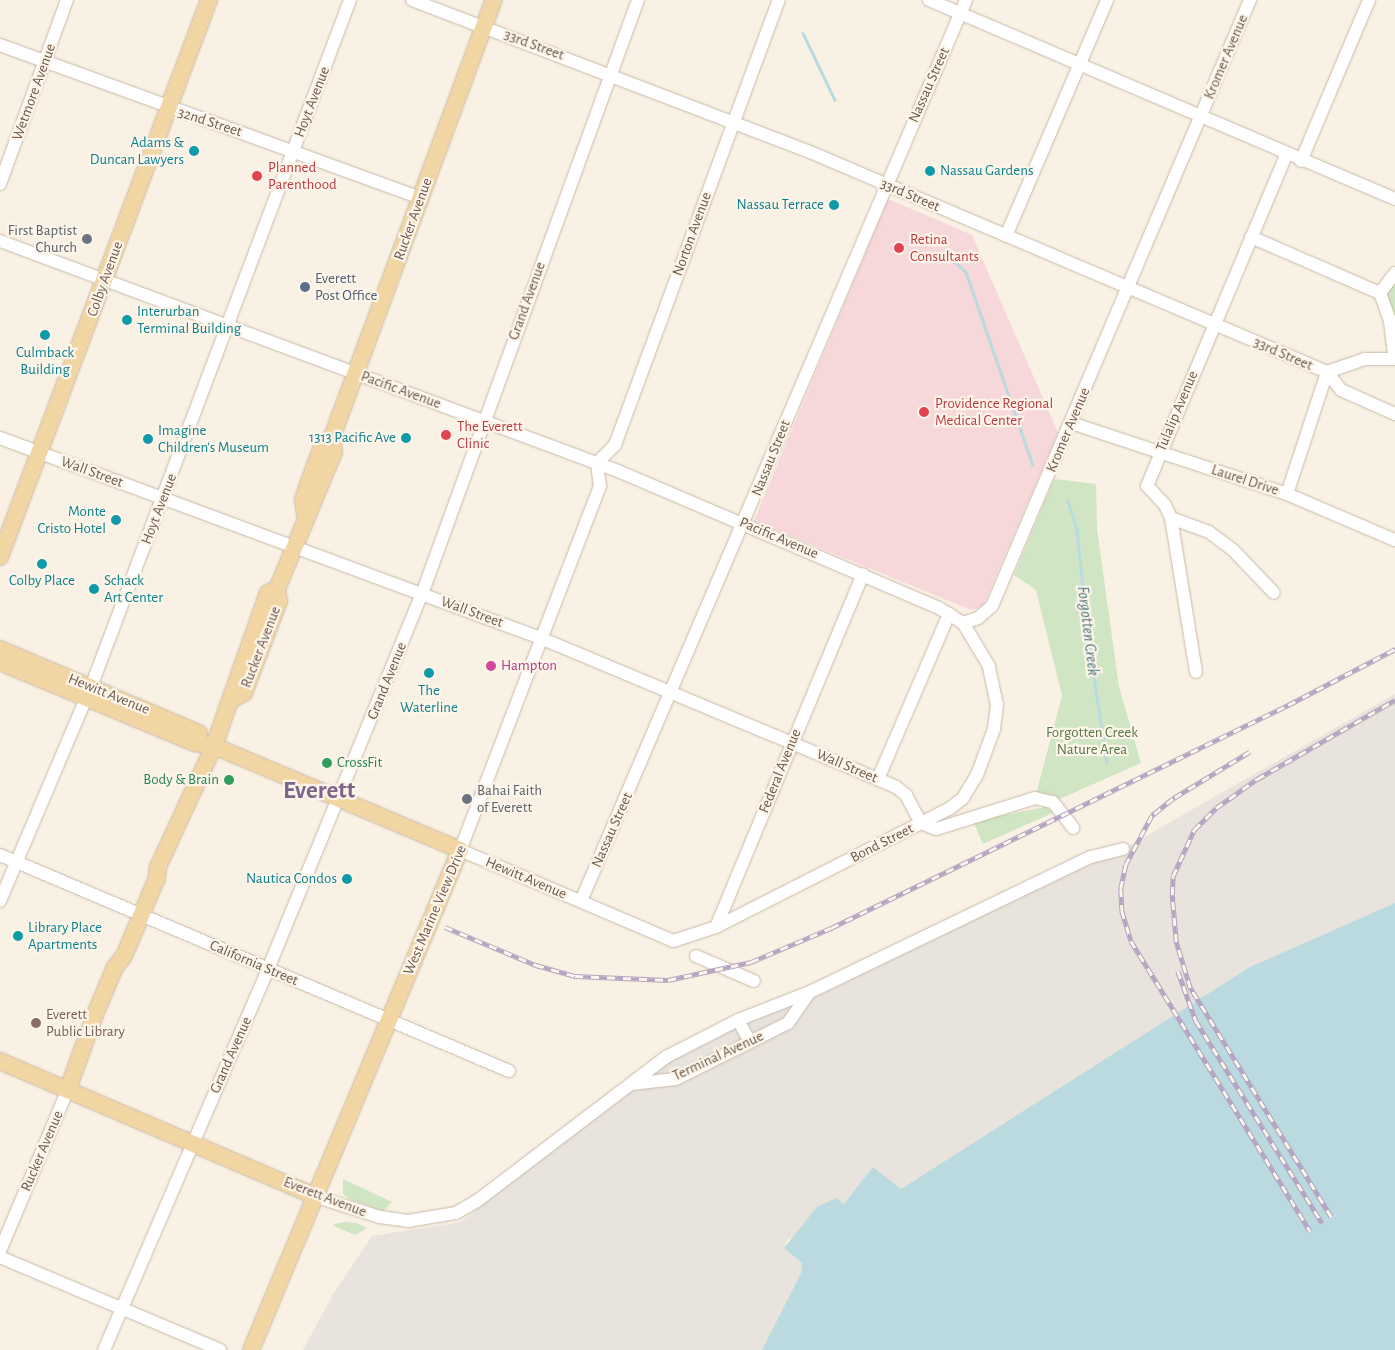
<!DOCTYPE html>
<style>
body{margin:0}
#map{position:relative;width:1395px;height:1350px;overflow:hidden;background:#f9f1e3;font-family:"Alegreya Sans",sans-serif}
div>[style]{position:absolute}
.industrial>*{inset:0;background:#e9e3dd}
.medical>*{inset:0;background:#f6d7da}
.green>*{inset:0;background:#d0e5c4}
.water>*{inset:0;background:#badae0}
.stream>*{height:2.5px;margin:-1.25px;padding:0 1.25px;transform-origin:1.25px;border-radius:1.25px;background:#badae0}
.roads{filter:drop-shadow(0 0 1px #c8b9ab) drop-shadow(0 0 1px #c8b9ab)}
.minor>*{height:12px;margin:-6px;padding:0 6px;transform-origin:6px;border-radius:6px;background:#fff}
.major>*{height:16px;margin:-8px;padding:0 8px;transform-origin:8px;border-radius:8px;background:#f1d5a2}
.rail>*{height:4.5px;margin-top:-2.25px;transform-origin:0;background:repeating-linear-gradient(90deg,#fdf5e9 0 8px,#b4a4c1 0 16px);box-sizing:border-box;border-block:1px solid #b4a4c1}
.dots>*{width:14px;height:14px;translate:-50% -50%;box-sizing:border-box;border:2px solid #fdf5e9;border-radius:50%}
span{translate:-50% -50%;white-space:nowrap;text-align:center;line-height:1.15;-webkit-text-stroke:4.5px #fdf5e9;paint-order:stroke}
.street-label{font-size:15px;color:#6e594c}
.culture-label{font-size:15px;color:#0d838f}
.right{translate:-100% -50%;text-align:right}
.left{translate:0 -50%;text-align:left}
.health-label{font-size:15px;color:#be3a42}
.worship-label{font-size:15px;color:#5b616d}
.service-label{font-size:15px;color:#4e5e75}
.hotel-label{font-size:15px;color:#b23c85}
.park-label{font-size:15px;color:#557949}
.leisure-label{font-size:15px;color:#27864d}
.education-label{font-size:15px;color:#785e54}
.water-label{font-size:16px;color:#487580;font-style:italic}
.town-label{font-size:25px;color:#7e648b;font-weight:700}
</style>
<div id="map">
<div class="industrial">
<i style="clip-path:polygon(1395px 694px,1395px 937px,1353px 1213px,901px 1189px,788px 1239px,784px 1248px,802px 1263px,801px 1273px,762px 1350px,303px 1350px,333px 1294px,372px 1236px,461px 1222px,630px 1084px,738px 1020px,830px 975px,1091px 857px,1123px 849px)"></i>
</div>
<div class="medical">
<i style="clip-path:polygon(888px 199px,972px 235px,1058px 433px,983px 606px,971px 610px,754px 521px)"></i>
</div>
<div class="green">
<i style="clip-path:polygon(1395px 276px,1395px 329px,1387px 293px)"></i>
<i style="clip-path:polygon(1054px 479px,1096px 484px,1097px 529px,1119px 687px,1141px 763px,1053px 802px,1035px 798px,1062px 696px,1036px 590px,1014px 575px)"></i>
<i style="clip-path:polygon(1045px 807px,1055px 812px,983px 844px,973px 821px)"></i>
<i style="clip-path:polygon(343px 1179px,392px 1202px,383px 1211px,349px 1199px,343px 1194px)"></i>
<i style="clip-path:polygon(346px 1222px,356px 1223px,367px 1228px,355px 1235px,334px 1226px,334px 1224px)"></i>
</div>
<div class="water">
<i style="clip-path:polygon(1395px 903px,1395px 1350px,762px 1350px,801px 1273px,802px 1263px,784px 1248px,817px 1207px,836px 1198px,844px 1204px,873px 1167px,901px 1189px,1250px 967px)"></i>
</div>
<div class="stream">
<i style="left:803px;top:33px;width:74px;rotate:64.5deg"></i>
<i style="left:945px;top:252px;width:29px;rotate:44deg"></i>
<i style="left:966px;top:272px;width:204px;rotate:70.9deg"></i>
<i style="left:1068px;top:500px;width:31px;rotate:73deg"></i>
<i style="left:1077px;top:530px;width:108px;rotate:84.1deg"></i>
<i style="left:1088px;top:637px;width:127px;rotate:81.4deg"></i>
</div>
<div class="roads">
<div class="minor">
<i style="left:412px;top:0;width:426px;rotate:20.9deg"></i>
<i style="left:810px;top:152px;width:562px;rotate:23.05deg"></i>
<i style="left:1327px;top:372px;width:23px;rotate:52deg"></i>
<i style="left:1341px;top:390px;width:59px;rotate:24deg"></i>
<i style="left:929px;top:0;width:507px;rotate:23.12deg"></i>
<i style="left:0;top:45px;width:448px;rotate:20deg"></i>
<i style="left:1301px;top:161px;width:175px;rotate:-67.1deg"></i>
<i style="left:0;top:184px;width:196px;rotate:-70deg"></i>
<i style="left:1006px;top:236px;width:257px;rotate:-66.8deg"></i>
<i style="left:1251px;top:237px;width:141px;rotate:23.5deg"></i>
<i style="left:0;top:241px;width:659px;rotate:20.41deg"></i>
<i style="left:618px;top:471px;width:349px;rotate:23.1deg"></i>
<i style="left:939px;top:608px;width:28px;rotate:32deg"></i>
<i style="left:1380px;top:293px;width:30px;rotate:70deg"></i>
<i style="left:1390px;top:321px;width:38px;rotate:83deg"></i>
<i style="left:1380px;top:293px;width:25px;rotate:-53deg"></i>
<i style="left:1071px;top:423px;width:227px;rotate:18.2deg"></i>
<i style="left:1287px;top:494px;width:117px;rotate:23.1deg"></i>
<i style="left:0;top:438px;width:579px;rotate:20.31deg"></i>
<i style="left:543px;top:639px;width:249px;rotate:22.7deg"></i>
<i style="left:773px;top:735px;width:134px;rotate:22.9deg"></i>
<i style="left:896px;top:787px;width:13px;rotate:39deg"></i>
<i style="left:906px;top:795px;width:32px;rotate:62deg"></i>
<i style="left:597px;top:463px;width:23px;rotate:83deg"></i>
<i style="left:600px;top:486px;width:390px;rotate:111deg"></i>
<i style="left:460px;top:850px;width:232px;rotate:23.1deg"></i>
<i style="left:673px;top:941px;width:45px;rotate:-18deg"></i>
<i style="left:716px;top:927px;width:261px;rotate:-26.9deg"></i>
<i style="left:949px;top:809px;width:18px;rotate:-38deg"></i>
<i style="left:963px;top:798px;width:27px;rotate:-59deg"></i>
<i style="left:977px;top:775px;width:49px;rotate:-69.7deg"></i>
<i style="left:994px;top:729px;width:24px;rotate:-83deg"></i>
<i style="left:997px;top:705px;width:40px;rotate:-102deg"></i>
<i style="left:989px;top:666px;width:50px;rotate:-121.2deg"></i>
<i style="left:963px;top:623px;width:16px;rotate:-18deg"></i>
<i style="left:978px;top:618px;width:18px;rotate:-41deg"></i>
<i style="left:992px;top:606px;width:659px;rotate:-66.94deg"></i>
<i style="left:597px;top:463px;width:25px;rotate:-45deg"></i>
<i style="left:615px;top:445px;width:474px;rotate:-69.8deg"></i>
<i style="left:1287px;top:494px;width:128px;rotate:-71.8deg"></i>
<i style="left:1327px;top:372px;width:39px;rotate:-19deg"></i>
<i style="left:1364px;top:359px;width:31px"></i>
<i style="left:1171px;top:518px;width:40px;rotate:20.2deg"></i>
<i style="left:1209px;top:532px;width:30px;rotate:37deg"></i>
<i style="left:1233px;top:550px;width:59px;rotate:46.4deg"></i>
<i style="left:1196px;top:672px;width:156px;rotate:-99.2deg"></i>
<i style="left:1171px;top:518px;width:14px;rotate:-115deg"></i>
<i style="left:1165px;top:505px;width:26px;rotate:-133deg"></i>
<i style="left:1147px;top:486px;width:359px;rotate:-67.2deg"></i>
<i style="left:878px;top:779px;width:180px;rotate:-66.7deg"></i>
<i style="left:921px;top:823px;width:16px;rotate:22deg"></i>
<i style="left:936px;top:829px;width:104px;rotate:-17.4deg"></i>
<i style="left:1035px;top:798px;width:18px;rotate:13deg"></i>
<i style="left:1053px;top:802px;width:33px;rotate:52deg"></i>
<i style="left:0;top:855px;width:553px;rotate:22.99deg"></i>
<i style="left:0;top:901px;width:233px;rotate:-67deg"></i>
<i style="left:91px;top:687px;width:734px;rotate:-69.34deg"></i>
<i style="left:581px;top:901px;width:980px;rotate:-66.86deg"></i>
<i style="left:716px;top:927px;width:382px;rotate:-67.4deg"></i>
<i style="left:696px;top:956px;width:63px;rotate:23.3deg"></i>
<i style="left:738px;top:1020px;width:25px;rotate:61deg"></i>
<i style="left:631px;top:1084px;width:45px;rotate:-6.3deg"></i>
<i style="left:676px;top:1079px;width:125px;rotate:-26.6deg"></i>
<i style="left:788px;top:1023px;width:38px;rotate:-55deg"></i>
<i style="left:317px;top:1197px;width:66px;rotate:17.6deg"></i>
<i style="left:380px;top:1217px;width:28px;rotate:8deg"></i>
<i style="left:408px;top:1221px;width:49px;rotate:-9.5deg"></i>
<i style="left:456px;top:1213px;width:24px;rotate:-30deg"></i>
<i style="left:477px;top:1201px;width:238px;rotate:-37.3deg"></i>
<i style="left:666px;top:1057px;width:81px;rotate:-27.2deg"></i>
<i style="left:738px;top:1020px;width:77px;rotate:-21.3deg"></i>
<i style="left:810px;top:992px;width:312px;rotate:-25.7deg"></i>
<i style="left:1091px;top:857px;width:33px;rotate:-14deg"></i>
<i style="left:0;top:1251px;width:176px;rotate:-67.2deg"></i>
<i style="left:0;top:1257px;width:239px;rotate:22.9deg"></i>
<i style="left:104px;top:1350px;width:415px;rotate:-66.7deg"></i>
<i style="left:268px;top:969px;width:405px;rotate:-67.7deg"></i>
<i style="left:422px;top:594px;width:632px;rotate:-70.02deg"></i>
</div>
<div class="major">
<i style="left:305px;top:514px;width:14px;rotate:-98deg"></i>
<i style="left:303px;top:500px;width:19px;rotate:-72deg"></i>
<i style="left:309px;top:482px;width:37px;rotate:-70deg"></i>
<i style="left:322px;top:447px;width:14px;rotate:-45deg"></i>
<i style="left:332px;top:437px;width:466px;rotate:-69.7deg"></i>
<i style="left:0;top:557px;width:595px;rotate:-69.43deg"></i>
<i style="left:0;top:649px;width:216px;rotate:22.9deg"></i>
<i style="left:0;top:662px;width:211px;rotate:22.6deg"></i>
<i style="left:195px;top:743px;width:19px;rotate:9deg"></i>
<i style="left:214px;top:746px;width:267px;rotate:22.9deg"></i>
<i style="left:460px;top:850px;width:542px;rotate:112.68deg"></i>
<i style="left:233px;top:699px;width:13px;rotate:-29deg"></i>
<i style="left:244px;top:693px;width:62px;rotate:-69.2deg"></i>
<i style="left:266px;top:635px;width:36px;rotate:-69deg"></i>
<i style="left:279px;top:601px;width:12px;rotate:-99deg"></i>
<i style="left:277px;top:589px;width:148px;rotate:-67.4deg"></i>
<i style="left:334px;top:452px;width:15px;rotate:-98deg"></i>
<i style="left:0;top:1061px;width:345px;rotate:23.2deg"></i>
<i style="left:68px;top:1089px;width:77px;rotate:-70.1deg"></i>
<i style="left:94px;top:1017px;width:54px;rotate:-67.2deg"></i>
<i style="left:115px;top:967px;width:14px;rotate:-51deg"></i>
<i style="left:124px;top:956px;width:85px;rotate:-67.1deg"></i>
<i style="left:157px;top:878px;width:11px;rotate:-85deg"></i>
<i style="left:158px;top:867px;width:133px;rotate:-65.2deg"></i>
<i style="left:214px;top:746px;width:162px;rotate:-70.6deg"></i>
<i style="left:268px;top:593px;width:10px;rotate:-24deg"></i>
</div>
</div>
<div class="rail">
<i style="left:1250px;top:752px;width:90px;rotate:148.6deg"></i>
<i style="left:1173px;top:799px;width:27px;rotate:141deg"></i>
<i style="left:1152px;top:816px;width:55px;rotate:118deg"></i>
<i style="left:1126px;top:865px;width:25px;rotate:102deg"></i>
<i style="left:1121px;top:889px;width:22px;rotate:87deg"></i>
<i style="left:1122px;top:911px;width:31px;rotate:73deg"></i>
<i style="left:1131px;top:941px;width:341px;rotate:58.3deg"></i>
<i style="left:445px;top:927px;width:99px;rotate:22.7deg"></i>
<i style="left:536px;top:965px;width:41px;rotate:15.8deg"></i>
<i style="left:575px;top:976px;width:93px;rotate:2.5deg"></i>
<i style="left:668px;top:980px;width:85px;rotate:-12.2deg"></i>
<i style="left:751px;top:962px;width:87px;rotate:-23deg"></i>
<i style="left:831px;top:928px;width:509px;rotate:-26.01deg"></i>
<i style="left:1288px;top:705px;width:121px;rotate:-27.6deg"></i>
<i style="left:1178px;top:971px;width:53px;rotate:70.2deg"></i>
<i style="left:1196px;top:1021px;width:238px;rotate:58deg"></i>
<i style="left:1331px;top:1217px;width:269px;rotate:-121.6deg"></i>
<i style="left:1190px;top:988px;width:48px;rotate:-106.9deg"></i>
<i style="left:1176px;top:942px;width:47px;rotate:-94.9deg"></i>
<i style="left:1172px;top:895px;width:19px;rotate:-87deg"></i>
<i style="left:1173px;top:876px;width:51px;rotate:-65.5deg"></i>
<i style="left:1194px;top:830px;width:31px;rotate:-45deg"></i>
<i style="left:1216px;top:808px;width:50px;rotate:-35.3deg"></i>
<i style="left:1257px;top:779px;width:159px;rotate:-29.8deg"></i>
</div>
<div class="dots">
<i style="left:194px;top:151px;background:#0f9aa8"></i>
<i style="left:930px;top:171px;background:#0f9aa8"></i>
<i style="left:257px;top:176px;background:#e0444e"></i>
<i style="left:834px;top:205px;background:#0f9aa8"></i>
<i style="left:87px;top:239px;background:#6b7280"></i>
<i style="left:899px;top:248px;background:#e0444e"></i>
<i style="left:305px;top:287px;background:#5c6f8a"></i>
<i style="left:127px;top:320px;background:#0f9aa8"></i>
<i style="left:45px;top:335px;background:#0f9aa8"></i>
<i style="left:924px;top:412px;background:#e0444e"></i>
<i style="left:446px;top:435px;background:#e0444e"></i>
<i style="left:406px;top:438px;background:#0f9aa8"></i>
<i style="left:148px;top:439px;background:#0f9aa8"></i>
<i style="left:116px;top:520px;background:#0f9aa8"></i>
<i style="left:42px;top:564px;background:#0f9aa8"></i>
<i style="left:94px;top:589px;background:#0f9aa8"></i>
<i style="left:491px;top:666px;background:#d1479c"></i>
<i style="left:429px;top:673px;background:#0f9aa8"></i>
<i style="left:327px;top:763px;background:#2e9e5b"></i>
<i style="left:229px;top:780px;background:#2e9e5b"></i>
<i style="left:467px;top:799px;background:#6b7280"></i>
<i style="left:347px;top:879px;background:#0f9aa8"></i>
<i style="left:18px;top:936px;background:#0f9aa8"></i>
<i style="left:36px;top:1023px;background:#8d6e63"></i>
</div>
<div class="street-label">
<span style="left:534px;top:45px;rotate:20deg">33rd Street</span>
<span style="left:1226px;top:57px;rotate:-67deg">Kromer Avenue</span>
<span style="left:929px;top:85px;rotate:-66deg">Nassau Street</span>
<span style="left:34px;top:92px;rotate:-70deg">Wetmore Avenue</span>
<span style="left:312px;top:102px;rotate:-69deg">Hoyt Avenue</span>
<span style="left:210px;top:122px;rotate:18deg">32nd Street</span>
<span style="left:910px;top:195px;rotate:23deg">33rd Street</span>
<span style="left:413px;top:219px;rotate:-70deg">Rucker Avenue</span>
<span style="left:692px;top:234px;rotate:-70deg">Norton Avenue</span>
<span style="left:105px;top:279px;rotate:-70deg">Colby Avenue</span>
<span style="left:527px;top:301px;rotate:-70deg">Grand Avenue</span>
<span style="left:1283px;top:354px;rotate:23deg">33rd Street</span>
<span style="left:401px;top:390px;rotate:20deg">Pacific Avenue</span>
<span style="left:1177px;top:411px;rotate:-67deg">Tulalip Avenue</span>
<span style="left:1068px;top:430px;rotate:-67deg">Kromer Avenue</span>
<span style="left:771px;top:458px;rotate:-68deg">Nassau Street</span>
<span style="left:92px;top:472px;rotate:20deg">Wall Street</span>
<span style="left:1245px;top:480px;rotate:18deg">Laurel Drive</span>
<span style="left:159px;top:509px;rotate:-69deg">Hoyt Avenue</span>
<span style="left:779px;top:538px;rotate:23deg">Pacific Avenue</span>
<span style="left:472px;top:612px;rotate:20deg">Wall Street</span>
<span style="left:261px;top:647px;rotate:-69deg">Rucker Avenue</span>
<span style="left:387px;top:681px;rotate:-68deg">Grand Avenue</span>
<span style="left:109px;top:694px;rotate:22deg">Hewitt Avenue</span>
<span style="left:847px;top:766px;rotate:23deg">Wall Street</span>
<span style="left:780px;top:771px;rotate:-68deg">Federal Avenue</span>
<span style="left:612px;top:830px;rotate:-66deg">Nassau Street</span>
<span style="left:882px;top:843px;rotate:-27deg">Bond Street</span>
<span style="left:526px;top:878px;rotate:23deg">Hewitt Avenue</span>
<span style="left:435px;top:910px;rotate:-67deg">West Marine View Drive</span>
<span style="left:254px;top:963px;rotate:23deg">California Street</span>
<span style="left:231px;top:1055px;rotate:-66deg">Grand Avenue</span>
<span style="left:718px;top:1056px;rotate:-25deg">Terminal Avenue</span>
<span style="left:42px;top:1151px;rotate:-67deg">Rucker Avenue</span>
<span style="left:325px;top:1197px;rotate:21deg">Everett Avenue</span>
</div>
<div class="culture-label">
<span class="right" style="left:184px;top:151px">Adams &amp;<br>Duncan Lawyers</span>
<span class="left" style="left:940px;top:171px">Nassau Gardens</span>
<span class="right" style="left:824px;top:205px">Nassau Terrace</span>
<span class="left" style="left:137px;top:320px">Interurban<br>Terminal Building</span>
<span style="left:45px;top:361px">Culmback<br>Building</span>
<span class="left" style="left:158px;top:439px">Imagine<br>Children's Museum</span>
<span class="right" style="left:396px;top:438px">1313 Pacific Ave</span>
<span class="right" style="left:106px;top:520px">Monte<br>Cristo Hotel</span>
<span class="left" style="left:104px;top:589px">Schack<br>Art Center</span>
<span style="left:42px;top:581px">Colby Place</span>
<span style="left:429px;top:699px">The<br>Waterline</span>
<span class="right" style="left:337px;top:879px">Nautica Condos</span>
<span class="left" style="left:28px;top:936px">Library Place<br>Apartments</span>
</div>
<div class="health-label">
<span class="left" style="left:268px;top:176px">Planned<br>Parenthood</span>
<span class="left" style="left:910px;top:248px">Retina<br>Consultants</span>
<span class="left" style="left:935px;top:412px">Providence Regional<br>Medical Center</span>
<span class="left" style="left:457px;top:435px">The Everett<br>Clinic</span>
</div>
<div class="worship-label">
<span class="right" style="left:77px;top:239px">First Baptist<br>Church</span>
<span class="left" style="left:477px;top:799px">Bahai Faith<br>of Everett</span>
</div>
<div class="service-label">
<span class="left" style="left:315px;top:287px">Everett<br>Post Office</span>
</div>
<div class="hotel-label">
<span class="left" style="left:501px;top:666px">Hampton</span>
</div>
<div class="park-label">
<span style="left:1092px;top:741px">Forgotten Creek<br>Nature Area</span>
</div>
<div class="leisure-label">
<span class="left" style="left:337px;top:763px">CrossFit</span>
<span class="right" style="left:219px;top:780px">Body &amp; Brain</span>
</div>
<div class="education-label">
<span class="left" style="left:46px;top:1023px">Everett<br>Public Library</span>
</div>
<div class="water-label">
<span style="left:1088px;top:631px;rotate:83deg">Forgotten Creek</span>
</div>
<div class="town-label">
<span style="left:319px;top:791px">Everett</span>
</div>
</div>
